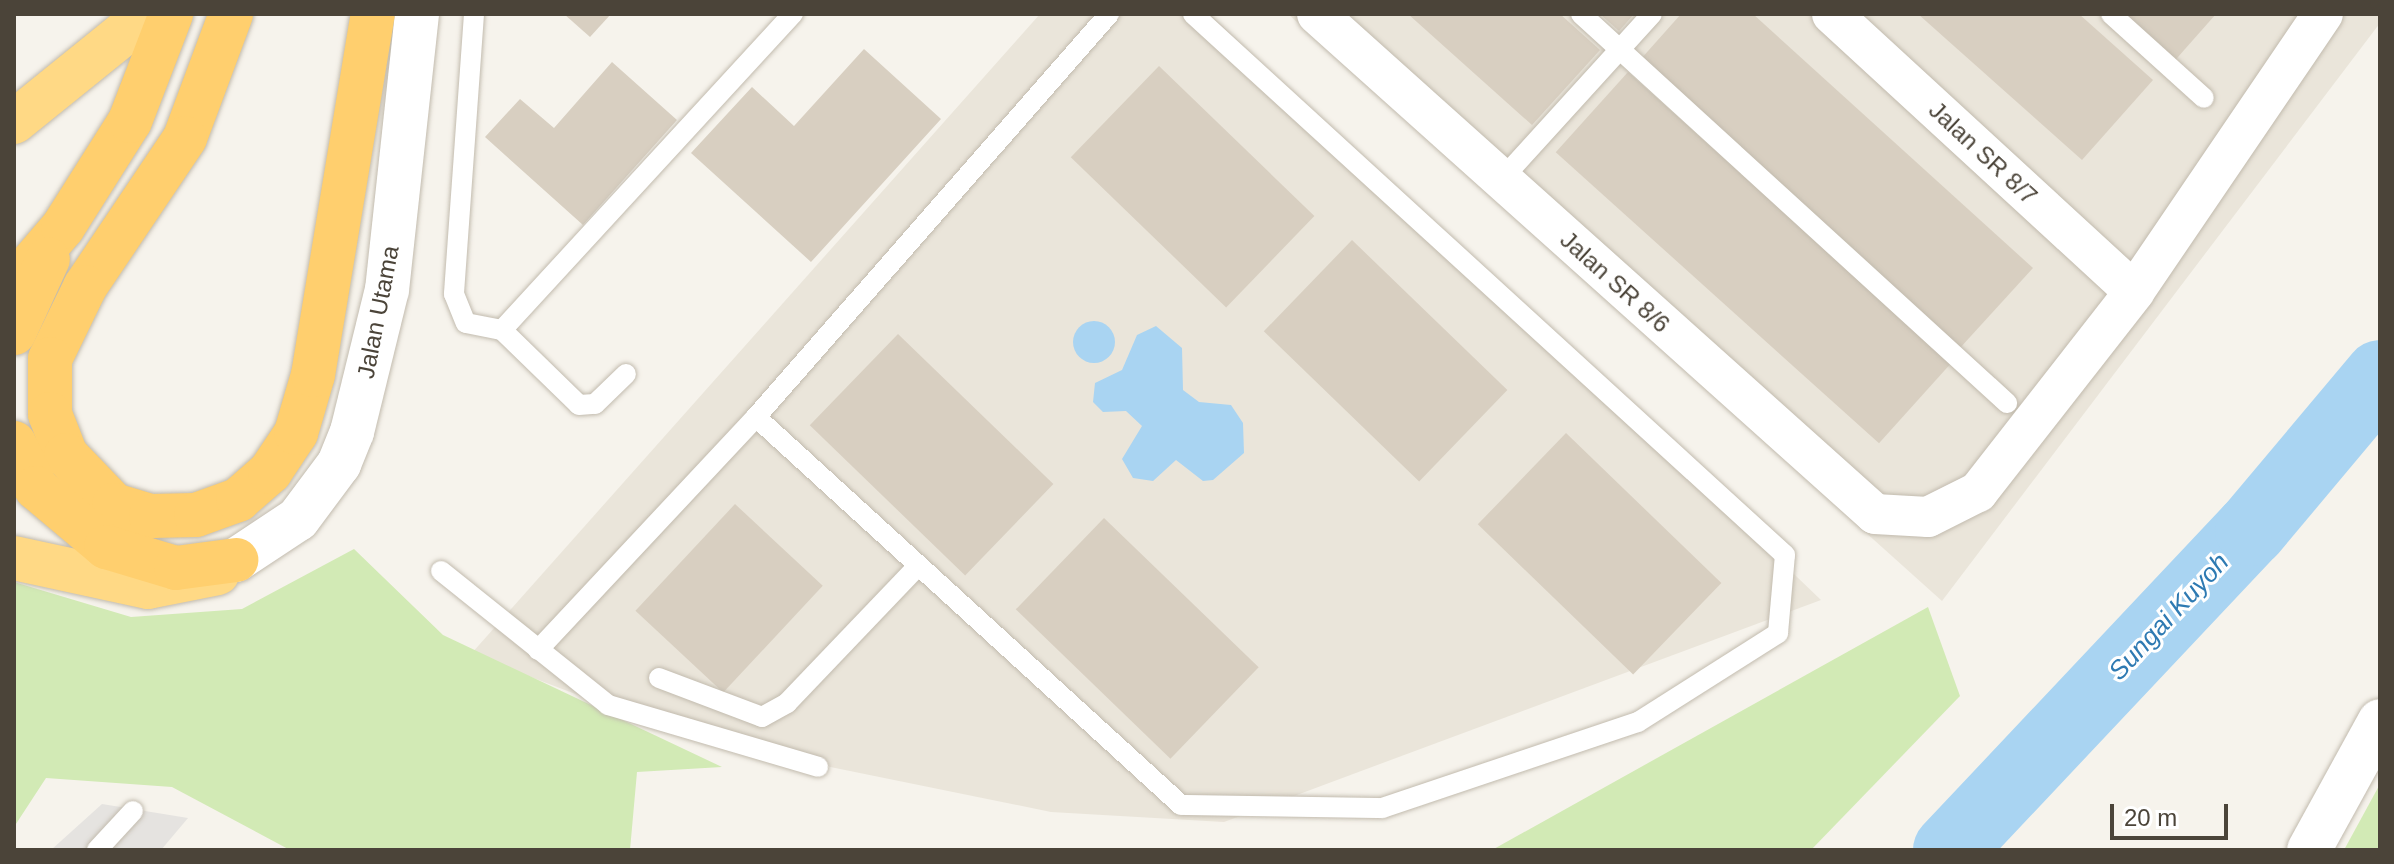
<!DOCTYPE html>
<style>
body{margin:0}
#map{position:relative;width:2394px;height:864px;overflow:hidden;background:#f6f3ec;font-family:Helvetica,sans-serif}
div>[style]{position:absolute}
.residential>*{inset:0;background:#eae5da}
.green>*{inset:0;background:#d2eab5}
.parking>*{inset:0;background:#e5e3e0}
.water>*{inset:0;background:#a9d4f2}
.round{border-radius:50%}
.river>*{height:72px;margin:-36px;padding:0 36px;transform-origin:36px;border-radius:36px;background:#a9d4f2}
.building>*{inset:0;background:#d8cfc1;transform-origin:0 0}
.roads{filter:drop-shadow(0 0 2px #c2bbae) drop-shadow(0 0 2px #c2bbae)}
.service>*{height:20px;margin:-10px;padding:0 10px;transform-origin:10px;border-radius:10px;background:#fff}
.minor>*{height:40px;margin:-20px;padding:0 20px;transform-origin:20px;border-radius:20px;background:#fff}
.tertiary>*{height:44px;margin:-22px;padding:0 22px;transform-origin:22px;border-radius:22px;background:#fff}
.trunk>*{height:44px;margin:-22px;padding:0 22px;transform-origin:22px;border-radius:22px;background:#ffd985}
.motorway>*{height:44px;margin:-22px;padding:0 22px;transform-origin:22px;border-radius:22px;background:#ffcf6e}
span{translate:-50% -50%;white-space:nowrap;text-align:center;line-height:1.15;-webkit-text-stroke:6px #fff;paint-order:stroke}
.street-label{font-size:24px;color:#4b4439}
.water-label{font-size:26px;color:#2e7ab2;font-style:italic}
.frame{position:absolute;inset:0;border:16px solid #4b4439;pointer-events:none}
.scale{position:absolute;left:2110px;top:804px;width:118px;height:36px;box-sizing:border-box;border:4px solid #4b4439;border-top:0;padding-left:10px;font-size:24px;line-height:28px;white-space:nowrap;color:#4b4439;-webkit-text-stroke:6px #fff;paint-order:stroke}
</style>
<div id="map">
<div class="residential">
<i style="clip-path:polygon(1040px 14px,1210px 14px,1821px 600px,1224px 822px,1051px 812px,693px 739px,471px 654px)"></i>
<i style="clip-path:polygon(1288px 14px,2380px 14px,2380px 23px,1942px 601px)"></i>
</div>
<div class="green">
<i style="clip-path:polygon(354px 549px,443px 635px,722px 767px,637px 772px,630px 850px,290px 850px,172px 787px,46px 778px,14px 827px,14px 582px,131px 617px,242px 609px)"></i>
<i style="clip-path:polygon(1928px 607px,1960px 696px,1811px 850px,1492px 850px)"></i>
<i style="clip-path:polygon(2380px 784px,2380px 850px,2344px 850px)"></i>
</div>
<div class="parking">
<i style="clip-path:polygon(102px 804px,188px 818px,161px 850px,51px 850px)"></i>
</div>
<div class="water">
<i class="round" style="left:1073px;top:321px;width:42px;height:42px"></i>
<i style="clip-path:polygon(1156px 326px,1182px 348px,1183px 390px,1199px 402px,1231px 405px,1243px 423px,1244px 453px,1213px 480px,1203px 481px,1176px 460px,1153px 481px,1133px 478px,1122px 459px,1142px 426px,1126px 411px,1103px 412px,1093px 402px,1095px 383px,1122px 370px,1137px 335px)"></i>
</div>
<div class="river">
<i style="left:1949px;top:850px;width:440px;rotate:-46.7deg"></i>
<i style="left:2251px;top:530px;width:201px;rotate:-50deg"></i>
</div>
<div class="building">
<i style="clip-path:polygon(564px 14px,611px 14px,590px 37px)"></i>
<i style="clip-path:polygon(1408px 14px,1560px 14px,1600px 50px,1532px 125px)"></i>
<i style="clip-path:polygon(1600px 14px,1634px 14px,1619px 31px)"></i>
<i style="clip-path:polygon(1681px 14px,1753px 14px,2033px 268px,1960px 348px,1640px 60px)"></i>
<i style="clip-path:polygon(1918px 14px,2079px 14px,2153px 80px,2082px 160px)"></i>
<i style="clip-path:polygon(2112px 14px,2216px 14px,2170px 66px)"></i>
<i style="clip-path:polygon(864px 49px,941px 119px,811px 262px,691px 153px,752px 87px,794px 126px)"></i>
<i style="clip-path:polygon(612px 62px,677px 120px,583px 225px,485px 137px,520px 99px,554px 128px)"></i>
<i style="left:1159px;top:66px;width:216px;height:127px;rotate:44deg"></i>
<i style="left:1628px;top:72px;width:435px;height:108px;rotate:42deg"></i>
<i style="left:1352px;top:240px;width:216px;height:127px;rotate:44deg"></i>
<i style="left:898px;top:334px;width:216px;height:127px;rotate:44deg"></i>
<i style="left:1566px;top:433px;width:216px;height:127px;rotate:44deg"></i>
<i style="left:735px;top:504px;width:120px;height:146px;rotate:43deg"></i>
<i style="left:1104px;top:518px;width:215px;height:127px;rotate:44deg"></i>
</div>
<div class="roads">
<div class="service">
<i style="left:474px;top:14px;width:281px;rotate:94.1deg"></i>
<i style="left:454px;top:294px;width:31px;rotate:68deg"></i>
<i style="left:466px;top:323px;width:37px;rotate:11deg"></i>
<i style="left:502px;top:330px;width:107px;rotate:44.2deg"></i>
<i style="left:579px;top:405px;width:16px;rotate:-4deg"></i>
<i style="left:595px;top:404px;width:43px;rotate:-44.1deg"></i>
<i style="left:1581px;top:14px;width:577px;rotate:42.4deg"></i>
<i style="left:2111px;top:14px;width:125px;rotate:42.1deg"></i>
<i style="left:1501px;top:180px;width:224px;rotate:-47.7deg"></i>
<i style="left:502px;top:330px;width:430px;rotate:-47.4deg"></i>
<i style="left:756px;top:417px;width:575px;rotate:42.39deg"></i>
<i style="left:1181px;top:805px;width:201px;rotate:0.9deg"></i>
<i style="left:1382px;top:808px;width:270px;rotate:-18.6deg"></i>
<i style="left:1638px;top:722px;width:166px;rotate:-32.4deg"></i>
<i style="left:1778px;top:633px;width:78px;rotate:-84.9deg"></i>
<i style="left:1785px;top:555px;width:802px;rotate:-137.58deg"></i>
<i style="left:441px;top:571px;width:214px;rotate:38.7deg"></i>
<i style="left:608px;top:705px;width:219px;rotate:16.4deg"></i>
<i style="left:538px;top:650px;width:319px;rotate:-46.9deg"></i>
<i style="left:756px;top:417px;width:536px;rotate:-48.78deg"></i>
<i style="left:659px;top:678px;width:110px;rotate:20.7deg"></i>
<i style="left:762px;top:717px;width:29px;rotate:-29deg"></i>
<i style="left:787px;top:703px;width:188px;rotate:-46.3deg"></i>
<i style="left:97px;top:850px;width:53px;rotate:-47.3deg"></i>
</div>
<div class="minor">
<i style="left:1317px;top:14px;width:749px;rotate:41.86deg"></i>
<i style="left:1875px;top:514px;width:53px;rotate:3.2deg"></i>
<i style="left:1928px;top:517px;width:56px;rotate:-26.6deg"></i>
<i style="left:1978px;top:492px;width:254px;rotate:-52deg"></i>
<i style="left:2134px;top:292px;width:336px;rotate:-55.8deg"></i>
<i style="left:1832px;top:14px;width:410px;rotate:42.6deg"></i>
</div>
<div class="tertiary">
<i style="left:236px;top:560px;width:74px;rotate:-33.5deg"></i>
<i style="left:298px;top:519px;width:69px;rotate:-53.3deg"></i>
<i style="left:339px;top:464px;width:35px;rotate:-68deg"></i>
<i style="left:352px;top:432px;width:146px;rotate:-76.2deg"></i>
<i style="left:387px;top:290px;width:278px;rotate:-83.8deg"></i>
<i style="left:2309px;top:850px;width:147px;rotate:-61.2deg"></i>
</div>
<div class="trunk">
<i style="left:14px;top:122px;width:172px;rotate:-38.9deg"></i>
<i style="left:14px;top:558px;width:137px;rotate:12.2deg"></i>
<i style="left:148px;top:587px;width:71px;rotate:-11.3deg"></i>
</div>
<div class="motorway">
<i style="left:231px;top:14px;width:132px;rotate:110.4deg"></i>
<i style="left:185px;top:138px;width:179px;rotate:123.9deg"></i>
<i style="left:85px;top:287px;width:80px;rotate:115.9deg"></i>
<i style="left:50px;top:359px;width:55px;rotate:90deg"></i>
<i style="left:50px;top:414px;width:44px;rotate:68.7deg"></i>
<i style="left:66px;top:455px;width:69px;rotate:46.2deg"></i>
<i style="left:114px;top:505px;width:39px;rotate:17deg"></i>
<i style="left:151px;top:516px;width:45px;rotate:-1.3deg"></i>
<i style="left:196px;top:515px;width:45px;rotate:-19.7deg"></i>
<i style="left:238px;top:500px;width:43px;rotate:-41.2deg"></i>
<i style="left:270px;top:472px;width:47px;rotate:-56.3deg"></i>
<i style="left:296px;top:433px;width:60px;rotate:-73.7deg"></i>
<i style="left:313px;top:375px;width:366px;rotate:-80.6deg"></i>
<i style="left:14px;top:284px;width:75px;rotate:-49.3deg"></i>
<i style="left:63px;top:227px;width:125px;rotate:-57.7deg"></i>
<i style="left:130px;top:121px;width:115px;rotate:-69deg"></i>
<i style="left:14px;top:333px;width:81px;rotate:-65.3deg"></i>
<i style="left:14px;top:443px;width:50px;rotate:63.9deg"></i>
<i style="left:36px;top:488px;width:92px;rotate:40.1deg"></i>
<i style="left:106px;top:547px;width:73px;rotate:16.7deg"></i>
<i style="left:176px;top:568px;width:61px;rotate:-7.6deg"></i>
</div>
</div>
<div class="street-label">
<span style="left:1983px;top:153px;rotate:43deg">Jalan SR 8/7</span>
<span style="left:1615px;top:282px;rotate:42deg">Jalan SR 8/6</span>
<span style="left:378px;top:312px;rotate:-79deg">Jalan Utama</span>
</div>
<div class="water-label">
<span style="left:2169px;top:617px;rotate:-47deg">Sungai Kuyoh</span>
</div>
<div class="frame"></div>
<div class="scale">20 m</div>
</div>
